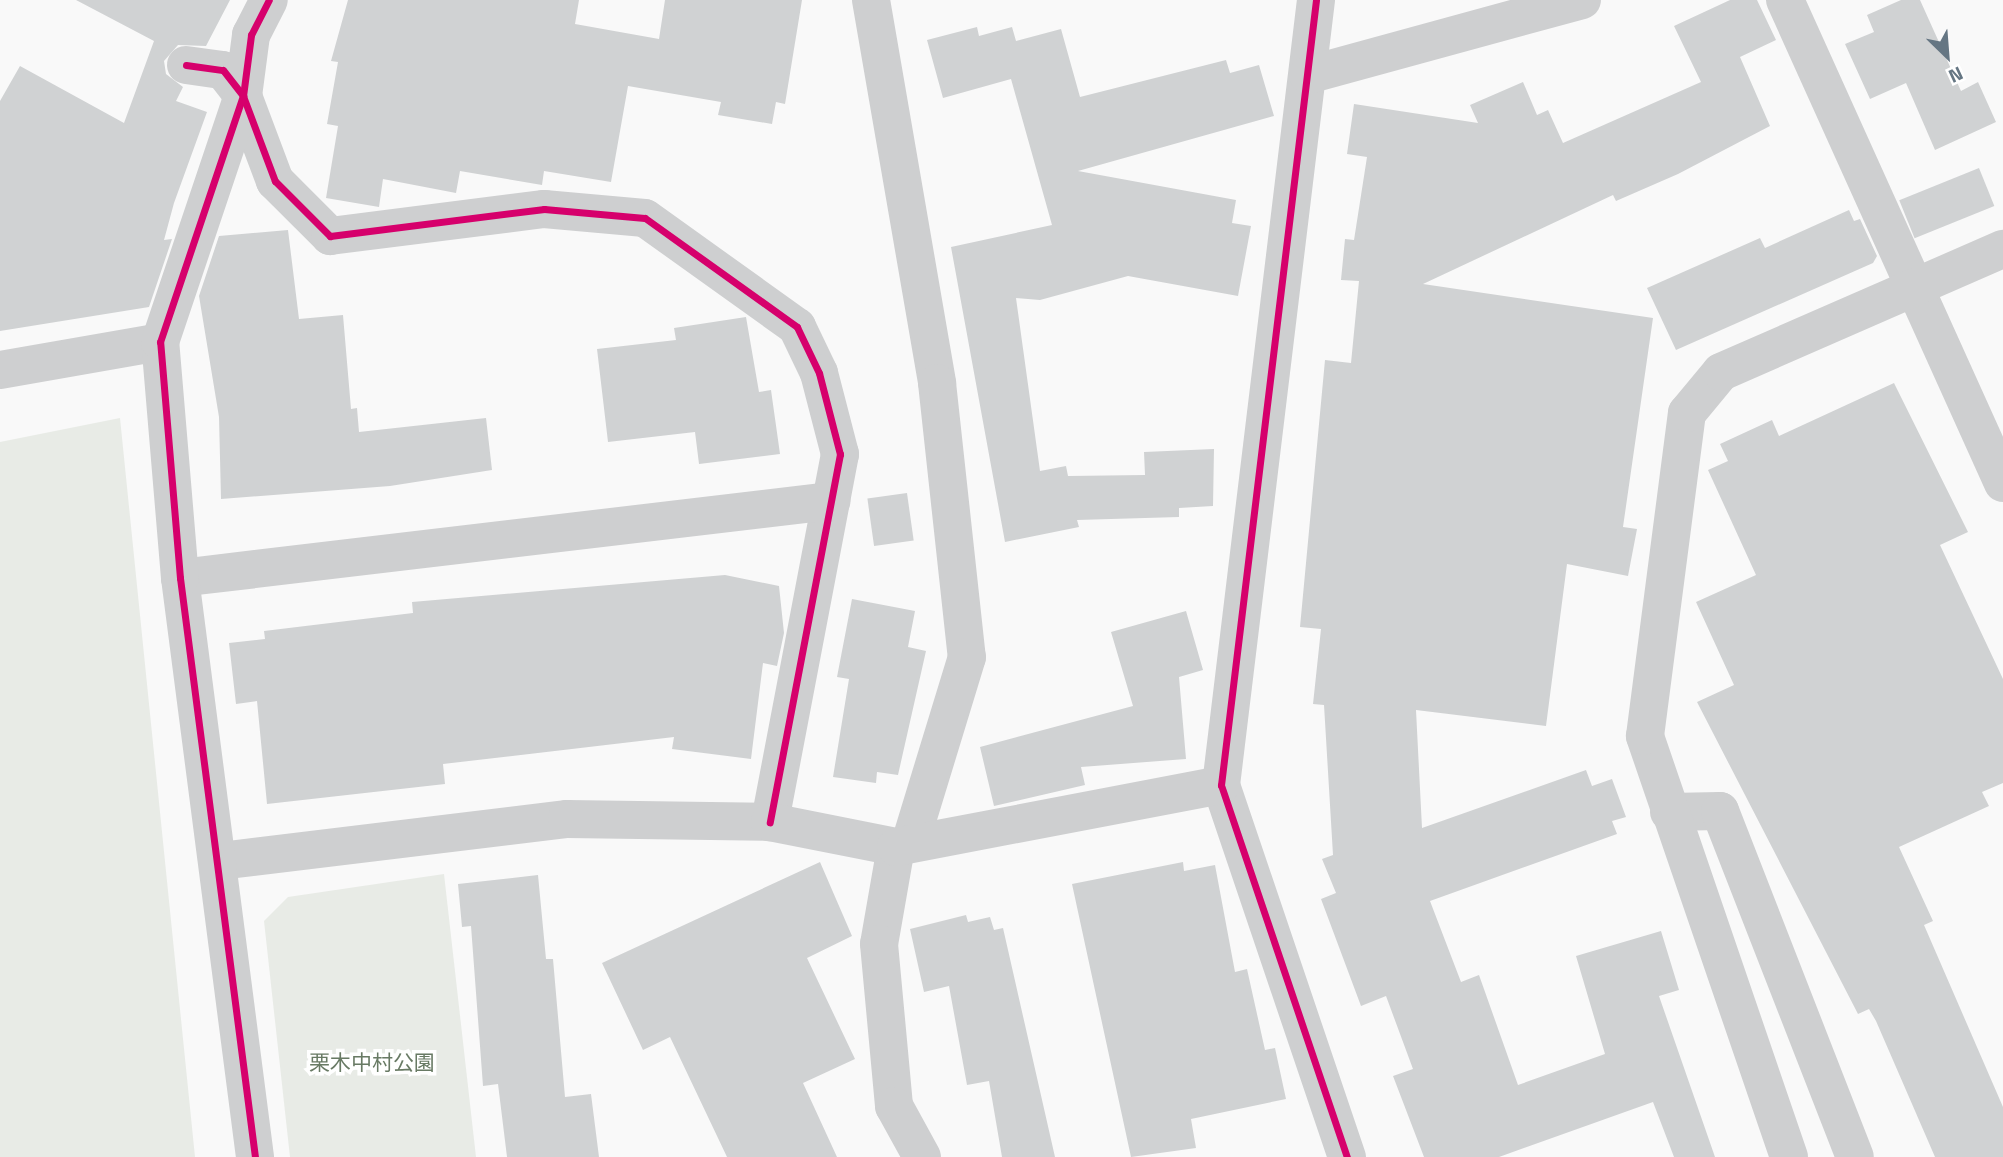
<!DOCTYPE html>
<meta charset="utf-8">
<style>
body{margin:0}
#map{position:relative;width:2003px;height:1157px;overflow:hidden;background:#f9f9f9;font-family:"Titillium Web","Noto Sans JP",sans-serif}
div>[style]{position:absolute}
.green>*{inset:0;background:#e8ebe6}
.building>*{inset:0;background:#d0d2d3;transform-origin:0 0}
.minor>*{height:38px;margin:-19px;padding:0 19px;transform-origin:19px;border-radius:19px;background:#cecfd0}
.cycleway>*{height:7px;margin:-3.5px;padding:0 3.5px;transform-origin:3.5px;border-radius:3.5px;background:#d6006c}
span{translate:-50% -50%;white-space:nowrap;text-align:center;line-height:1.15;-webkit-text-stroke:7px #fff;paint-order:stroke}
.park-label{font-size:21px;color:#687a64}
.north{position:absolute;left:1912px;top:21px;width:70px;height:70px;-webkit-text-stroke:5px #fff;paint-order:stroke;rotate:155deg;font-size:19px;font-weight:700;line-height:28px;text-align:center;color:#657683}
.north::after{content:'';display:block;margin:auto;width:24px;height:32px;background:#657683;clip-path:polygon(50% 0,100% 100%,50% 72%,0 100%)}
</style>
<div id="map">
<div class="green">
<i style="clip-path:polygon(120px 418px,195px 1157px,0 1157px,0 442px)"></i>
<i style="clip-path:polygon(444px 874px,476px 1157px,290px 1157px,264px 921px,288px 897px)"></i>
</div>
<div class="building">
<i style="clip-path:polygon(76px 0,230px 0,206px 46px,178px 45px,164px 61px,166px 74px,183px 87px,176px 101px,207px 112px,174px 203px,164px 240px,172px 239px,149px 307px,0 331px,0 101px,20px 66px,124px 123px,154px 41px)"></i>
<i style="clip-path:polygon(348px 0,579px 0,575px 24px,659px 39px,665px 0,802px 0,785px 104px,776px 102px,772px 124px,718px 115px,721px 102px,628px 86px,611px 182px,544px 171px,542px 185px,460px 171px,456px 193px,383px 179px,379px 207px,326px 198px,338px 126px,327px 124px,338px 62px,331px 61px)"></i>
<i style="clip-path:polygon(1730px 0,1757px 0,1776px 40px,1740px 57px,1770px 126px,1678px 174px,1616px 201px,1613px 195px,1423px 284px,1653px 318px,1623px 527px,1637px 529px,1628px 576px,1567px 564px,1546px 726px,1416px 710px,1422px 828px,1586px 770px,1592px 786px,1612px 779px,1626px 817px,1612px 821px,1617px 834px,1430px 901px,1461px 982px,1479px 975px,1518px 1085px,1605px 1054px,1576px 956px,1661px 931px,1679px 990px,1659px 996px,1715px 1157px,1674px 1157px,1653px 1102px,1499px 1157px,1424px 1157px,1393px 1076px,1413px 1069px,1386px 996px,1361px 1006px,1321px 899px,1336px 893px,1322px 859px,1333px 855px,1324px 705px,1313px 704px,1321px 629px,1300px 627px,1325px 360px,1351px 363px,1359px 281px,1341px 280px,1345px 239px,1354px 240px,1367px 157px,1347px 154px,1354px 104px,1478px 123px,1470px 105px,1523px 82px,1537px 115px,1548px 110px,1563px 143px,1701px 82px,1674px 26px)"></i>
<i style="clip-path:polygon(1901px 0,1920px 0,1961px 91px,1978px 82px,1996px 122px,1935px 150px,1906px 83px,1870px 99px,1845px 44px,1874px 32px,1867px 15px)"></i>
<i style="clip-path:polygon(977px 27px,979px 36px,1012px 27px,1016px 41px,1061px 29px,1080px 97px,1226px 60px,1230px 73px,1259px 65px,1274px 116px,1078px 171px,1236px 200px,1232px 223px,1251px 226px,1238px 296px,1128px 276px,1040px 300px,1016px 298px,1040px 471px,1066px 466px,1068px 476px,1145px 475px,1144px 452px,1214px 449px,1213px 506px,1179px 508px,1179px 517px,1077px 520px,1079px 527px,1005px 542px,951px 247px,1052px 225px,1011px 79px,943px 98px,927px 40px)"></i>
<i style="left:1979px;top:168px;width:41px;height:86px;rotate:68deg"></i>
<i style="clip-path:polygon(1849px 210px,1854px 221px,1860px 219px,1877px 256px,1873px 263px,1676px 350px,1647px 288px,1760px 238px,1765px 248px)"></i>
<i style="clip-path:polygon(288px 230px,299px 319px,343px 315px,351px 409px,357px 408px,359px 432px,486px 418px,492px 470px,390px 486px,221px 499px,219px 417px,199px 296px,219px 236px)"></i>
<i style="clip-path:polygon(746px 317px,759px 392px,771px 390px,780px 454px,699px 464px,695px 432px,608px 442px,597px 349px,676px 340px,674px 328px)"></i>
<i style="clip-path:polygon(1894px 383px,1968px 532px,1940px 545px,2003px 679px,2003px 783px,1982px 792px,1989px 806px,1899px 847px,1933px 921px,1924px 925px,2003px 1107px,2003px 1157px,1935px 1157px,1876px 1021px,1869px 1009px,1858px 1014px,1697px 702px,1734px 685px,1696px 602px,1756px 575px,1708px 470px,1728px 461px,1720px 444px,1772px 420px,1779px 436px)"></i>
<i style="left:907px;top:493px;width:48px;height:40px;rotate:82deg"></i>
<i style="clip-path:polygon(725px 575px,779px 586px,784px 633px,777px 666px,763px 663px,751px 759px,672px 749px,674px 737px,443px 764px,445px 784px,267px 804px,257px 701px,236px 704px,229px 643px,265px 639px,264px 631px,413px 613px,412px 602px)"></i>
<i style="clip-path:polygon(852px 599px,915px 611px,908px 647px,926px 651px,898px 775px,877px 772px,876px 783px,833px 777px,849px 679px,837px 677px)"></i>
<i style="clip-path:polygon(1186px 611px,1203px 670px,1179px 677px,1186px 759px,1081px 767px,1085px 785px,994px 806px,980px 747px,1133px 706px,1111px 632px)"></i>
<i style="clip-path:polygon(820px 862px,852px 936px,807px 958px,855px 1059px,803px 1083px,837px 1157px,727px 1157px,670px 1037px,643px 1050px,602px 963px)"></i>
<i style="clip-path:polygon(1183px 862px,1184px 871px,1215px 865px,1235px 972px,1247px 969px,1265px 1050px,1275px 1048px,1286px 1099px,1191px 1119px,1196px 1148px,1131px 1157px,1072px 884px)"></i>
<i style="clip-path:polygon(538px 875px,546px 959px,553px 959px,565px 1097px,591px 1094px,599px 1157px,507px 1157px,498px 1084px,483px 1086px,471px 926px,462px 927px,458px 884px)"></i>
<i style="clip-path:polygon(966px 915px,968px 922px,990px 917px,994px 930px,1003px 928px,1055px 1157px,1002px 1157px,989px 1081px,967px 1085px,949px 986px,924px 992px,910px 929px)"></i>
</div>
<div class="minor">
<i style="left:871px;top:0;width:389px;rotate:80.2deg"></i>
<i style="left:937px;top:383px;width:276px;rotate:83.8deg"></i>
<i style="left:967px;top:657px;width:195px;rotate:107deg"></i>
<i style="left:1316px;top:0;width:791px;rotate:96.9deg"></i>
<i style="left:1221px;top:785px;width:393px;rotate:71.3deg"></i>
<i style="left:1785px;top:0;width:530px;rotate:65.71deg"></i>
<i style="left:186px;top:65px;width:37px;rotate:8deg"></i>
<i style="left:223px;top:70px;width:33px;rotate:52deg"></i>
<i style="left:243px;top:96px;width:91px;rotate:69.4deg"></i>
<i style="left:275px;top:181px;width:78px;rotate:45deg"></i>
<i style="left:330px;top:236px;width:216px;rotate:-7.2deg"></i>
<i style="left:544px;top:209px;width:101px;rotate:5.1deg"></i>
<i style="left:645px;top:218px;width:187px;rotate:35.6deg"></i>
<i style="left:797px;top:327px;width:51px;rotate:64.4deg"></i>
<i style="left:819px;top:373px;width:84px;rotate:75.5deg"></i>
<i style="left:840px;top:454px;width:375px;rotate:100.8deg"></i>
<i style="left:1308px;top:75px;width:284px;rotate:-15.3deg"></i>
<i style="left:0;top:370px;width:162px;rotate:-9.9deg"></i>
<i style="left:180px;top:578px;width:656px;rotate:-6.75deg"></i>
<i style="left:1669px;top:812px;width:51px;rotate:-1.1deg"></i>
<i style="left:1720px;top:811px;width:371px;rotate:68.7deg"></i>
<i style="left:896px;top:847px;width:98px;rotate:99.9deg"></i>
<i style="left:879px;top:944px;width:163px;rotate:84.7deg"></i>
<i style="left:894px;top:1106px;width:58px;rotate:61.2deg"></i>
<i style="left:220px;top:861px;width:350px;rotate:-6.9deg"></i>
<i style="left:567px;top:819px;width:203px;rotate:0.8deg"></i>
<i style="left:770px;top:822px;width:128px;rotate:11.2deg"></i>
<i style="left:896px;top:847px;width:331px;rotate:-10.8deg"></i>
<i style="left:255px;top:1157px;width:584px;rotate:-97.38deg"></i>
<i style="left:180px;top:578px;width:237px;rotate:-94.8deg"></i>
<i style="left:160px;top:342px;width:260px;rotate:-71.4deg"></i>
<i style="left:243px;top:96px;width:62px;rotate:-82.5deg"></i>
<i style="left:251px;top:35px;width:39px;rotate:-63deg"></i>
<i style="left:1789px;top:1157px;width:445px;rotate:-108.9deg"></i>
<i style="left:1645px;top:736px;width:326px;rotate:-82.6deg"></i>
<i style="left:1687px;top:413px;width:53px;rotate:-50.3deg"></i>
<i style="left:1721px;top:372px;width:308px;rotate:-23.6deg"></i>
</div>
<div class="cycleway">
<i style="left:1316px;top:0;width:791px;rotate:96.9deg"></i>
<i style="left:1221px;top:785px;width:393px;rotate:71.3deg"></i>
<i style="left:186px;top:65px;width:37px;rotate:8deg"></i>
<i style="left:223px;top:70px;width:33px;rotate:52deg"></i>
<i style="left:243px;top:96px;width:91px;rotate:69.4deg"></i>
<i style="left:275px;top:181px;width:78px;rotate:45deg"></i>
<i style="left:330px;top:236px;width:216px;rotate:-7.2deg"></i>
<i style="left:544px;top:209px;width:101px;rotate:5.1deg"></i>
<i style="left:645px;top:218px;width:187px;rotate:35.6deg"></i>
<i style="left:797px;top:327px;width:51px;rotate:64.4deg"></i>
<i style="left:819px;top:373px;width:84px;rotate:75.5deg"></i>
<i style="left:840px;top:454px;width:375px;rotate:100.8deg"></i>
<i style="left:255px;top:1157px;width:584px;rotate:-97.38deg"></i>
<i style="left:180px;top:578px;width:237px;rotate:-94.8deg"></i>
<i style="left:160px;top:342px;width:260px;rotate:-71.4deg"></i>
<i style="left:243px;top:96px;width:62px;rotate:-82.5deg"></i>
<i style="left:251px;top:35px;width:39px;rotate:-63deg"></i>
</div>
<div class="park-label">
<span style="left:372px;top:1062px">栗木中村公園</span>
</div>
<div class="north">N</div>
</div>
